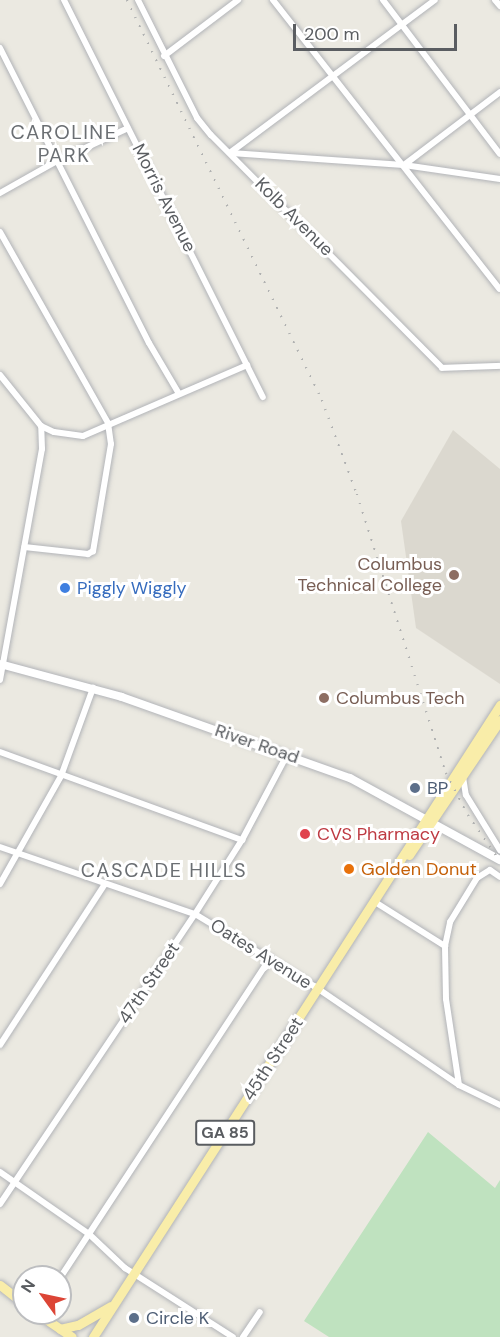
<!DOCTYPE html>
<style>
body{margin:0}
#map{position:relative;width:500px;height:1337px;overflow:hidden;background:#ebe9e1;font-family:"DM Sans",sans-serif}
div>[style]{position:absolute}
.education>*{inset:0;background:#dbd8cf}
.green>*{inset:0;background:#bfe2bf}
.roads{filter:drop-shadow(0 0 2px #b2b4b8) drop-shadow(0 0 2px #b2b4b8)}
.street>*{height:6px;margin:-3px;padding:0 3px;transform-origin:3px;border-radius:3px;background:#fff}
.secondary>*{height:8px;margin:-4px;padding:0 4px;transform-origin:4px;border-radius:4px;background:#fff}
.primary>*{height:9px;margin:-4.5px;padding:0 4.5px;transform-origin:4.5px;border-radius:4.5px;background:#f9eda9}
.rail>*{height:1.5px;margin-top:-0.75px;transform-origin:0;background:repeating-linear-gradient(90deg,#b0b1b1 0 1.5px,transparent 0 9.5px)}
.dots>*{width:16px;height:16px;translate:-50% -50%;box-sizing:border-box;border:3px solid #fff;border-radius:50%}
span{translate:-50% -50%;white-space:nowrap;text-align:center;line-height:1.15;-webkit-text-stroke:6px #fff;paint-order:stroke}
.shield-label span{padding:2px 4px;background:#fff;border:2px solid;border-radius:4px;-webkit-text-stroke-width:0}
.shield-label{font-size:16px;color:#5a5d61;font-weight:700}
.street-label{font-size:18px;color:#5a5d61}
.education-label{font-size:18px;color:#785e54}
.right{translate:-100% -50%;text-align:right}
.left{translate:0 -50%;text-align:left}
.shop-label{font-size:18px;color:#366cbe}
.service-label{font-size:18px;color:#4e5e75}
.health-label{font-size:18px;color:#be3a42}
.food-label{font-size:18px;color:#c56008}
.neighbourhood-label{font-size:20px;color:#6b6f73;letter-spacing:1.5px}
.north{position:absolute;left:12px;top:1265px;width:60px;height:60px;box-sizing:border-box;background:#fff;border:2px solid #bdbec0;border-radius:50%;rotate:303deg;font-size:16px;font-weight:700;line-height:24px;text-align:center;color:#5a5d61}
.north::after{content:'';display:block;margin:auto;width:21px;height:27px;background:#dc4536;clip-path:polygon(50% 0,100% 100%,50% 72%,0 100%)}
.scale{position:absolute;left:293px;top:24px;width:164px;height:27px;box-sizing:border-box;border:3px solid #5a5d61;border-top:0;padding-left:8px;font-size:18px;line-height:21px;white-space:nowrap;color:#5a5d61;-webkit-text-stroke:4px #fff;paint-order:stroke}
</style>
<div id="map">
<div class="education">
<i style="clip-path:polygon(453px 430px,500px 469px,500px 684px,416px 628px,401px 521px)"></i>
</div>
<div class="green">
<i style="clip-path:polygon(428px 1132px,495px 1188px,500px 1180px,500px 1337px,329px 1337px,304px 1321px)"></i>
</div>
<div class="roads">
<div class="street">
<i style="left:64px;top:0;width:444px;rotate:63.4deg"></i>
<i style="left:138px;top:0;width:132px;rotate:63.4deg"></i>
<i style="left:197px;top:118px;width:22px;rotate:51deg"></i>
<i style="left:211px;top:135px;width:328px;rotate:45.2deg"></i>
<i style="left:442px;top:368px;width:58px;rotate:-2deg"></i>
<i style="left:273px;top:0;width:367px;rotate:51.9deg"></i>
<i style="left:383px;top:0;width:193px;rotate:52.8deg"></i>
<i style="left:495px;top:0;width:8px;rotate:50deg"></i>
<i style="left:0;top:48px;width:330px;rotate:63.2deg"></i>
<i style="left:149px;top:343px;width:59px;rotate:59.5deg"></i>
<i style="left:164px;top:56px;width:93px;rotate:-37.1deg"></i>
<i style="left:231px;top:152px;width:254px;rotate:-36.7deg"></i>
<i style="left:231px;top:153px;width:173px;rotate:4deg"></i>
<i style="left:404px;top:165px;width:97px;rotate:8.3deg"></i>
<i style="left:404px;top:165px;width:121px;rotate:-37.2deg"></i>
<i style="left:0;top:193px;width:65px;rotate:-29.3deg"></i>
<i style="left:57px;top:161px;width:78px;rotate:-24.9deg"></i>
<i style="left:0;top:232px;width:219px;rotate:60.5deg"></i>
<i style="left:108px;top:423px;width:21px;rotate:82deg"></i>
<i style="left:111px;top:444px;width:109px;rotate:99.5deg"></i>
<i style="left:93px;top:551px;width:6px;rotate:149deg"></i>
<i style="left:88px;top:554px;width:64px;rotate:-173.8deg"></i>
<i style="left:0;top:375px;width:65px;rotate:51.2deg"></i>
<i style="left:41px;top:426px;width:14px;rotate:25deg"></i>
<i style="left:54px;top:432px;width:29px;rotate:8deg"></i>
<i style="left:83px;top:436px;width:179px;rotate:-23.4deg"></i>
<i style="left:0;top:680px;width:235px;rotate:-79.7deg"></i>
<i style="left:42px;top:449px;width:23px;rotate:-92deg"></i>
<i style="left:0;top:752px;width:258px;rotate:20deg"></i>
<i style="left:463px;top:777px;width:18px;rotate:81deg"></i>
<i style="left:466px;top:795px;width:65px;rotate:58.3deg"></i>
<i style="left:0;top:847px;width:206px;rotate:19deg"></i>
<i style="left:195px;top:914px;width:139px;rotate:31.2deg"></i>
<i style="left:314px;top:986px;width:176px;rotate:34.3deg"></i>
<i style="left:459px;top:1085px;width:46px;rotate:26deg"></i>
<i style="left:0;top:884px;width:124px;rotate:-60.5deg"></i>
<i style="left:61px;top:776px;width:94px;rotate:-70deg"></i>
<i style="left:375px;top:902px;width:83px;rotate:32.2deg"></i>
<i style="left:0;top:1045px;width:192px;rotate:-56.9deg"></i>
<i style="left:459px;top:1085px;width:87px;rotate:-98.6deg"></i>
<i style="left:446px;top:999px;width:53px;rotate:-91.1deg"></i>
<i style="left:445px;top:946px;width:25px;rotate:-78deg"></i>
<i style="left:450px;top:922px;width:52px;rotate:-58.5deg"></i>
<i style="left:477px;top:878px;width:15px;rotate:-32deg"></i>
<i style="left:490px;top:870px;width:12px;rotate:35deg"></i>
<i style="left:0;top:1172px;width:108px;rotate:34.9deg"></i>
<i style="left:89px;top:1234px;width:50px;rotate:43.4deg"></i>
<i style="left:125px;top:1268px;width:128px;rotate:32.6deg"></i>
<i style="left:0;top:1204px;width:349px;rotate:-56.1deg"></i>
<i style="left:195px;top:914px;width:88px;rotate:-57.6deg"></i>
<i style="left:242px;top:840px;width:96px;rotate:-62.1deg"></i>
<i style="left:60px;top:1278px;width:383px;rotate:-56.7deg"></i>
<i style="left:243px;top:1337px;width:30px;rotate:-56deg"></i>
</div>
<div class="secondary">
<i style="left:0;top:664px;width:126px;rotate:15.1deg"></i>
<i style="left:122px;top:697px;width:242px;rotate:19.6deg"></i>
<i style="left:350px;top:778px;width:171px;rotate:28.7deg"></i>
</div>
<div class="primary">
<i style="left:409px;top:855px;width:163px;rotate:-56deg"></i>
<i style="left:0;top:1285px;width:31px;rotate:38deg"></i>
<i style="left:37px;top:1313px;width:42px;rotate:34.4deg"></i>
<i style="left:60px;top:1329px;width:18px;rotate:-13deg"></i>
<i style="left:78px;top:1325px;width:38px;rotate:-30deg"></i>
<i style="left:93px;top:1337px;width:752px;rotate:-57.22deg"></i>
</div>
</div>
<div class="rail">
<i style="left:127px;top:0;width:445px;rotate:64deg"></i>
<i style="left:322px;top:400px;width:100px;rotate:69.6deg"></i>
<i style="left:357px;top:494px;width:293px;rotate:72.3deg"></i>
<i style="left:446px;top:773px;width:47px;rotate:62.4deg"></i>
<i style="left:468px;top:815px;width:56px;rotate:55.2deg"></i>
</div>
<div class="dots">
<i style="left:454px;top:575px;background:#8d6e63"></i>
<i style="left:65px;top:588px;background:#3f7fe0"></i>
<i style="left:324px;top:698px;background:#8d6e63"></i>
<i style="left:415px;top:788px;background:#5c6f8a"></i>
<i style="left:305px;top:834px;background:#e0444e"></i>
<i style="left:349px;top:869px;background:#e8710a"></i>
<i style="left:134px;top:1318px;background:#5c6f8a"></i>
</div>
<div class="shield-label">
<span style="left:225px;top:1133px">GA 85</span>
</div>
<div class="street-label">
<span style="left:164px;top:198px;rotate:63deg">Morris Avenue</span>
<span style="left:294px;top:217px;rotate:45deg">Kolb Avenue</span>
<span style="left:257px;top:744px;rotate:19deg">River Road</span>
<span style="left:261px;top:954px;rotate:32deg">Oates Avenue</span>
<span style="left:149px;top:983px;rotate:-56deg">47th Street</span>
<span style="left:273px;top:1059px;rotate:-57deg">45th Street</span>
</div>
<div class="education-label">
<span class="right" style="left:442px;top:575px">Columbus<br>Technical College</span>
<span class="left" style="left:336px;top:698px">Columbus Tech</span>
</div>
<div class="shop-label">
<span class="left" style="left:77px;top:588px">Piggly Wiggly</span>
</div>
<div class="service-label">
<span class="left" style="left:427px;top:788px">BP</span>
<span class="left" style="left:146px;top:1318px">Circle K</span>
</div>
<div class="health-label">
<span class="left" style="left:317px;top:834px">CVS Pharmacy</span>
</div>
<div class="food-label">
<span class="left" style="left:361px;top:869px">Golden Donut</span>
</div>
<div class="neighbourhood-label">
<span style="left:64px;top:144px">CAROLINE<br>PARK</span>
<span style="left:164px;top:870px">CASCADE HILLS</span>
</div>
<div class="north">N</div>
<div class="scale">200 m</div>
</div>
